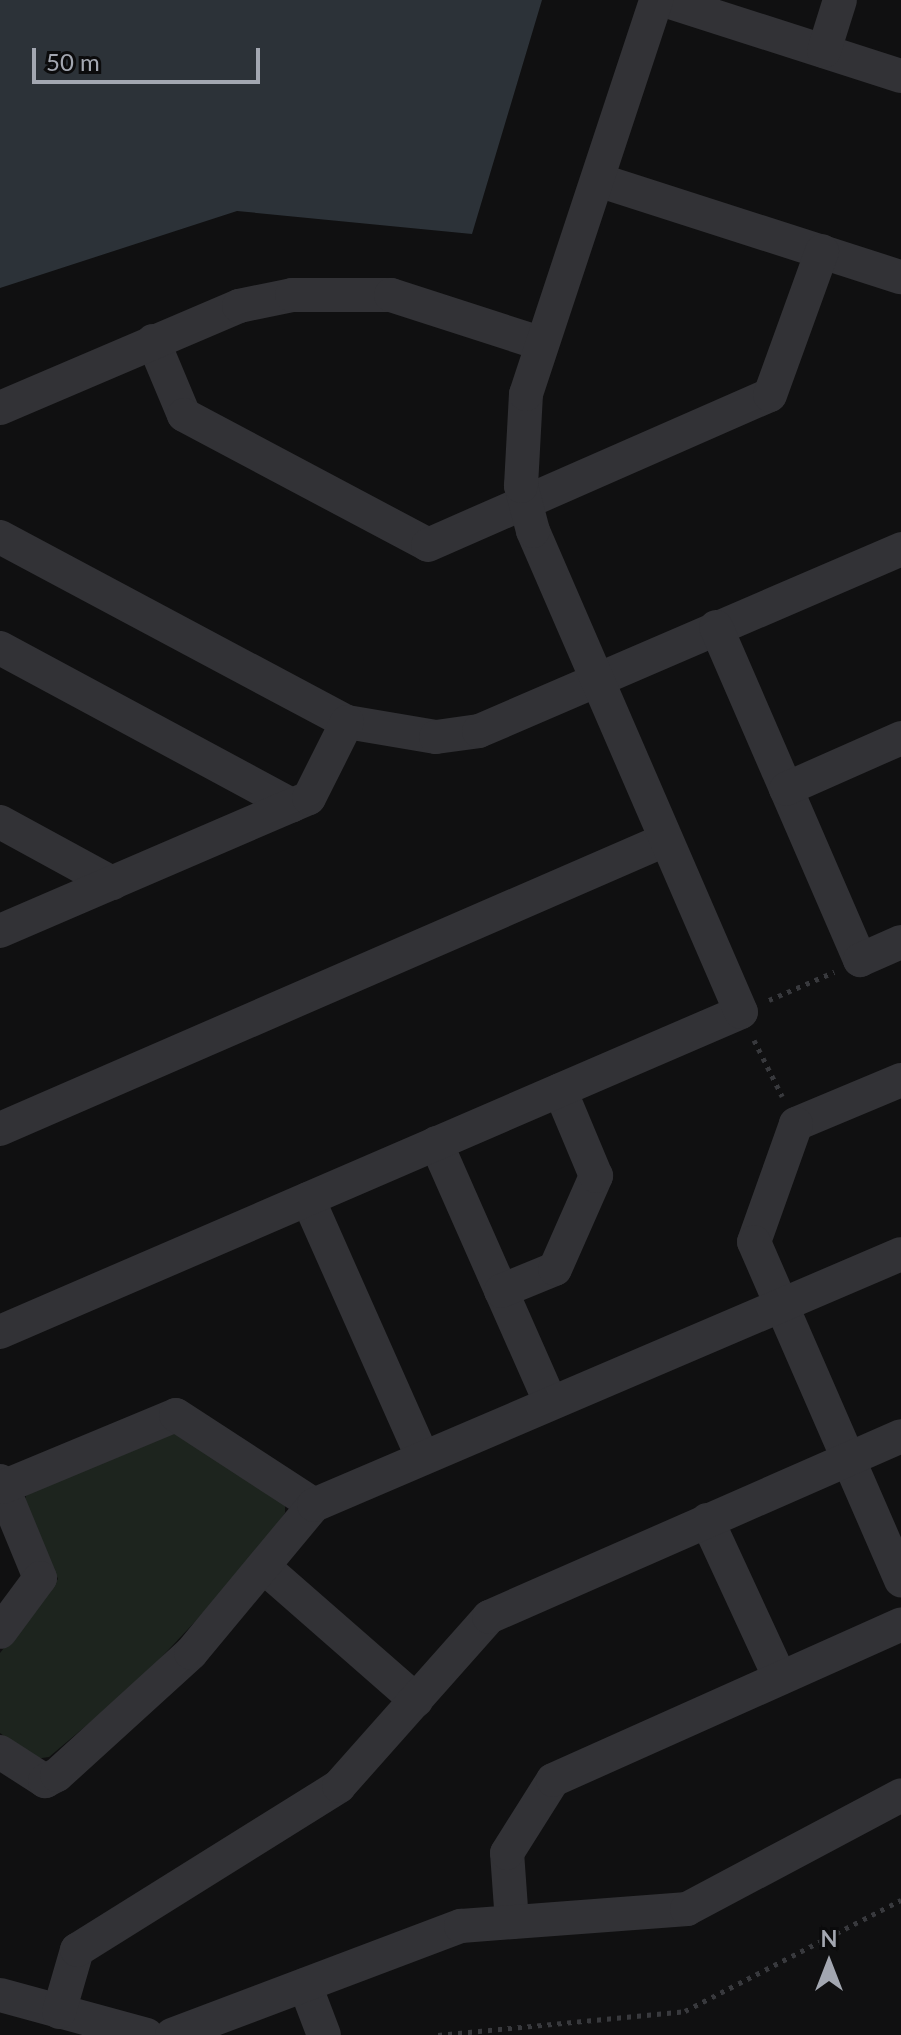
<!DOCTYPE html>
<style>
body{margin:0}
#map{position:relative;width:901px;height:2035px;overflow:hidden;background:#101011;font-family:Lato,sans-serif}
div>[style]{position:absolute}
.green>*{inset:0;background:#1d241e}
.water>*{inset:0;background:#2c3238}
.path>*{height:5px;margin-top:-2.5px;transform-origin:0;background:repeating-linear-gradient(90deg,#38393d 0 4px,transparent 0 10px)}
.street>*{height:34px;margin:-17px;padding:0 17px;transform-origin:17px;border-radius:17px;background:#323236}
span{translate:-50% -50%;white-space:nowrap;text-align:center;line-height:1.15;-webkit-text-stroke:6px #0b0b0c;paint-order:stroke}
.north{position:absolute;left:789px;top:1923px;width:80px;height:80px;-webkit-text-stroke:6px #0b0b0c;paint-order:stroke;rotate:0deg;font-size:22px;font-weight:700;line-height:32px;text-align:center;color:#a3a7b1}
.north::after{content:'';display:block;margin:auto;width:28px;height:36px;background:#a3a7b1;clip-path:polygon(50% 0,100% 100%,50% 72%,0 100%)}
.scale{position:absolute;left:32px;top:48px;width:228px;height:36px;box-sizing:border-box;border:4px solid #a3a7b1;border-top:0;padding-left:10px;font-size:24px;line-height:28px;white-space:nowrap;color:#a3a7b1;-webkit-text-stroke:6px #0b0b0c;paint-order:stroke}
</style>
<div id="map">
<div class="green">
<i style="clip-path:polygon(165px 1430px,184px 1434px,285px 1503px,285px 1513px,242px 1572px,138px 1682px,49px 1757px,35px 1759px,0 1733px,0 1653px,58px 1579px,24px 1501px,29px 1489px)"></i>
</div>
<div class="water">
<i style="clip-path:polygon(0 0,542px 0,472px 234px,237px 211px,0 288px)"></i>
</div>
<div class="path">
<i style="left:769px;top:1000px;width:71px;rotate:-23.3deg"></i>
<i style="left:754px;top:1040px;width:63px;rotate:63.4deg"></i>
<i style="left:438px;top:2035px;width:248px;rotate:-5.5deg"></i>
<i style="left:685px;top:2011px;width:243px;rotate:-27.2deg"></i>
</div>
<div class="street">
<i style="left:664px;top:0;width:249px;rotate:17.8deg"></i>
<i style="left:824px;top:51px;width:53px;rotate:-72.6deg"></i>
<i style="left:598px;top:180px;width:318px;rotate:17.8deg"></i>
<i style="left:153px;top:341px;width:80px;rotate:67.3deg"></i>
<i style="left:184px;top:415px;width:276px;rotate:28deg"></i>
<i style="left:428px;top:545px;width:373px;rotate:-23.7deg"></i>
<i style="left:770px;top:395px;width:153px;rotate:-70.1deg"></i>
<i style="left:0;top:408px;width:260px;rotate:-23.1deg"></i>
<i style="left:239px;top:306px;width:54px;rotate:-11.7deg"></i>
<i style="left:292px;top:295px;width:99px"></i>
<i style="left:391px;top:295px;width:157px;rotate:17.9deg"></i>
<i style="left:0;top:537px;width:393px;rotate:28.1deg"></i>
<i style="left:347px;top:722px;width:90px;rotate:9.6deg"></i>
<i style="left:436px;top:737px;width:43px;rotate:-7.9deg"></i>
<i style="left:479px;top:731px;width:460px;rotate:-23.3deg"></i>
<i style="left:716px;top:627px;width:363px;rotate:66.6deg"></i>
<i style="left:860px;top:960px;width:45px;rotate:-23.7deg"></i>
<i style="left:0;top:648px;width:332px;rotate:28.3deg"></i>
<i style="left:786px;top:789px;width:126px;rotate:-23.9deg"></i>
<i style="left:0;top:822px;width:128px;rotate:28.6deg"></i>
<i style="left:0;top:931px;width:336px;rotate:-23.3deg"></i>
<i style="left:309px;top:798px;width:85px;rotate:-63.4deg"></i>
<i style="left:901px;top:1080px;width:114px;rotate:157.3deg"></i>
<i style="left:796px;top:1124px;width:125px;rotate:109.6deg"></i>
<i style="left:754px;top:1242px;width:369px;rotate:66.5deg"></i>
<i style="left:0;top:1129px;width:725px;rotate:-23.49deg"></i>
<i style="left:436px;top:1143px;width:283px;rotate:66.2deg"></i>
<i style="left:308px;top:1199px;width:283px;rotate:66.1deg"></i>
<i style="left:501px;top:1291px;width:58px;rotate:-22.2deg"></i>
<i style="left:555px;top:1269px;width:102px;rotate:-66.2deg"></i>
<i style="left:596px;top:1176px;width:93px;rotate:-112.7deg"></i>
<i style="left:0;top:1332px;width:807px;rotate:-23.36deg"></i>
<i style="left:741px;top:1012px;width:524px;rotate:-113.39deg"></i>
<i style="left:533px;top:531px;width:47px;rotate:-104.9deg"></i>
<i style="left:521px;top:486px;width:92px;rotate:-86.9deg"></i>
<i style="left:526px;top:394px;width:415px;rotate:-71.7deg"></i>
<i style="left:0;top:1481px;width:105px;rotate:67.6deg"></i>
<i style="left:40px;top:1578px;width:67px;rotate:126.5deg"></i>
<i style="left:3px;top:1487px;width:187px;rotate:-22.6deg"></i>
<i style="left:176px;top:1415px;width:165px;rotate:33.1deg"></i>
<i style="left:707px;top:1520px;width:174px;rotate:65.2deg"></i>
<i style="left:265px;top:1568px;width:201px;rotate:41.2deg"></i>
<i style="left:0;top:1752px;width:54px;rotate:32.8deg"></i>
<i style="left:45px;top:1781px;width:13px;rotate:-27deg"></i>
<i style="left:57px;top:1775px;width:181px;rotate:-42.3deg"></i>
<i style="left:191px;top:1653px;width:192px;rotate:-50.3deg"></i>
<i style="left:314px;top:1505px;width:638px;rotate:-23.15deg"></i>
<i style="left:512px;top:1922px;width:69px;rotate:-94.1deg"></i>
<i style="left:507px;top:1853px;width:86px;rotate:-57.8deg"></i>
<i style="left:553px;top:1780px;width:381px;rotate:-24.1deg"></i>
<i style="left:305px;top:1985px;width:53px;rotate:69.2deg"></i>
<i style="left:0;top:1995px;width:152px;rotate:15.2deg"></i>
<i style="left:59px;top:2012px;width:65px;rotate:-73.8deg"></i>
<i style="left:77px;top:1950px;width:309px;rotate:-32deg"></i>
<i style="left:339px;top:1786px;width:226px;rotate:-48.4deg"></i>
<i style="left:489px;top:1617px;width:450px;rotate:-23.7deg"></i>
<i style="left:172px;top:2035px;width:309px;rotate:-20.7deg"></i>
<i style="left:461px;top:1926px;width:227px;rotate:-4.3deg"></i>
<i style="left:687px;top:1909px;width:242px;rotate:-28deg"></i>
</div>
<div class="north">N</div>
<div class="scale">50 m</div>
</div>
